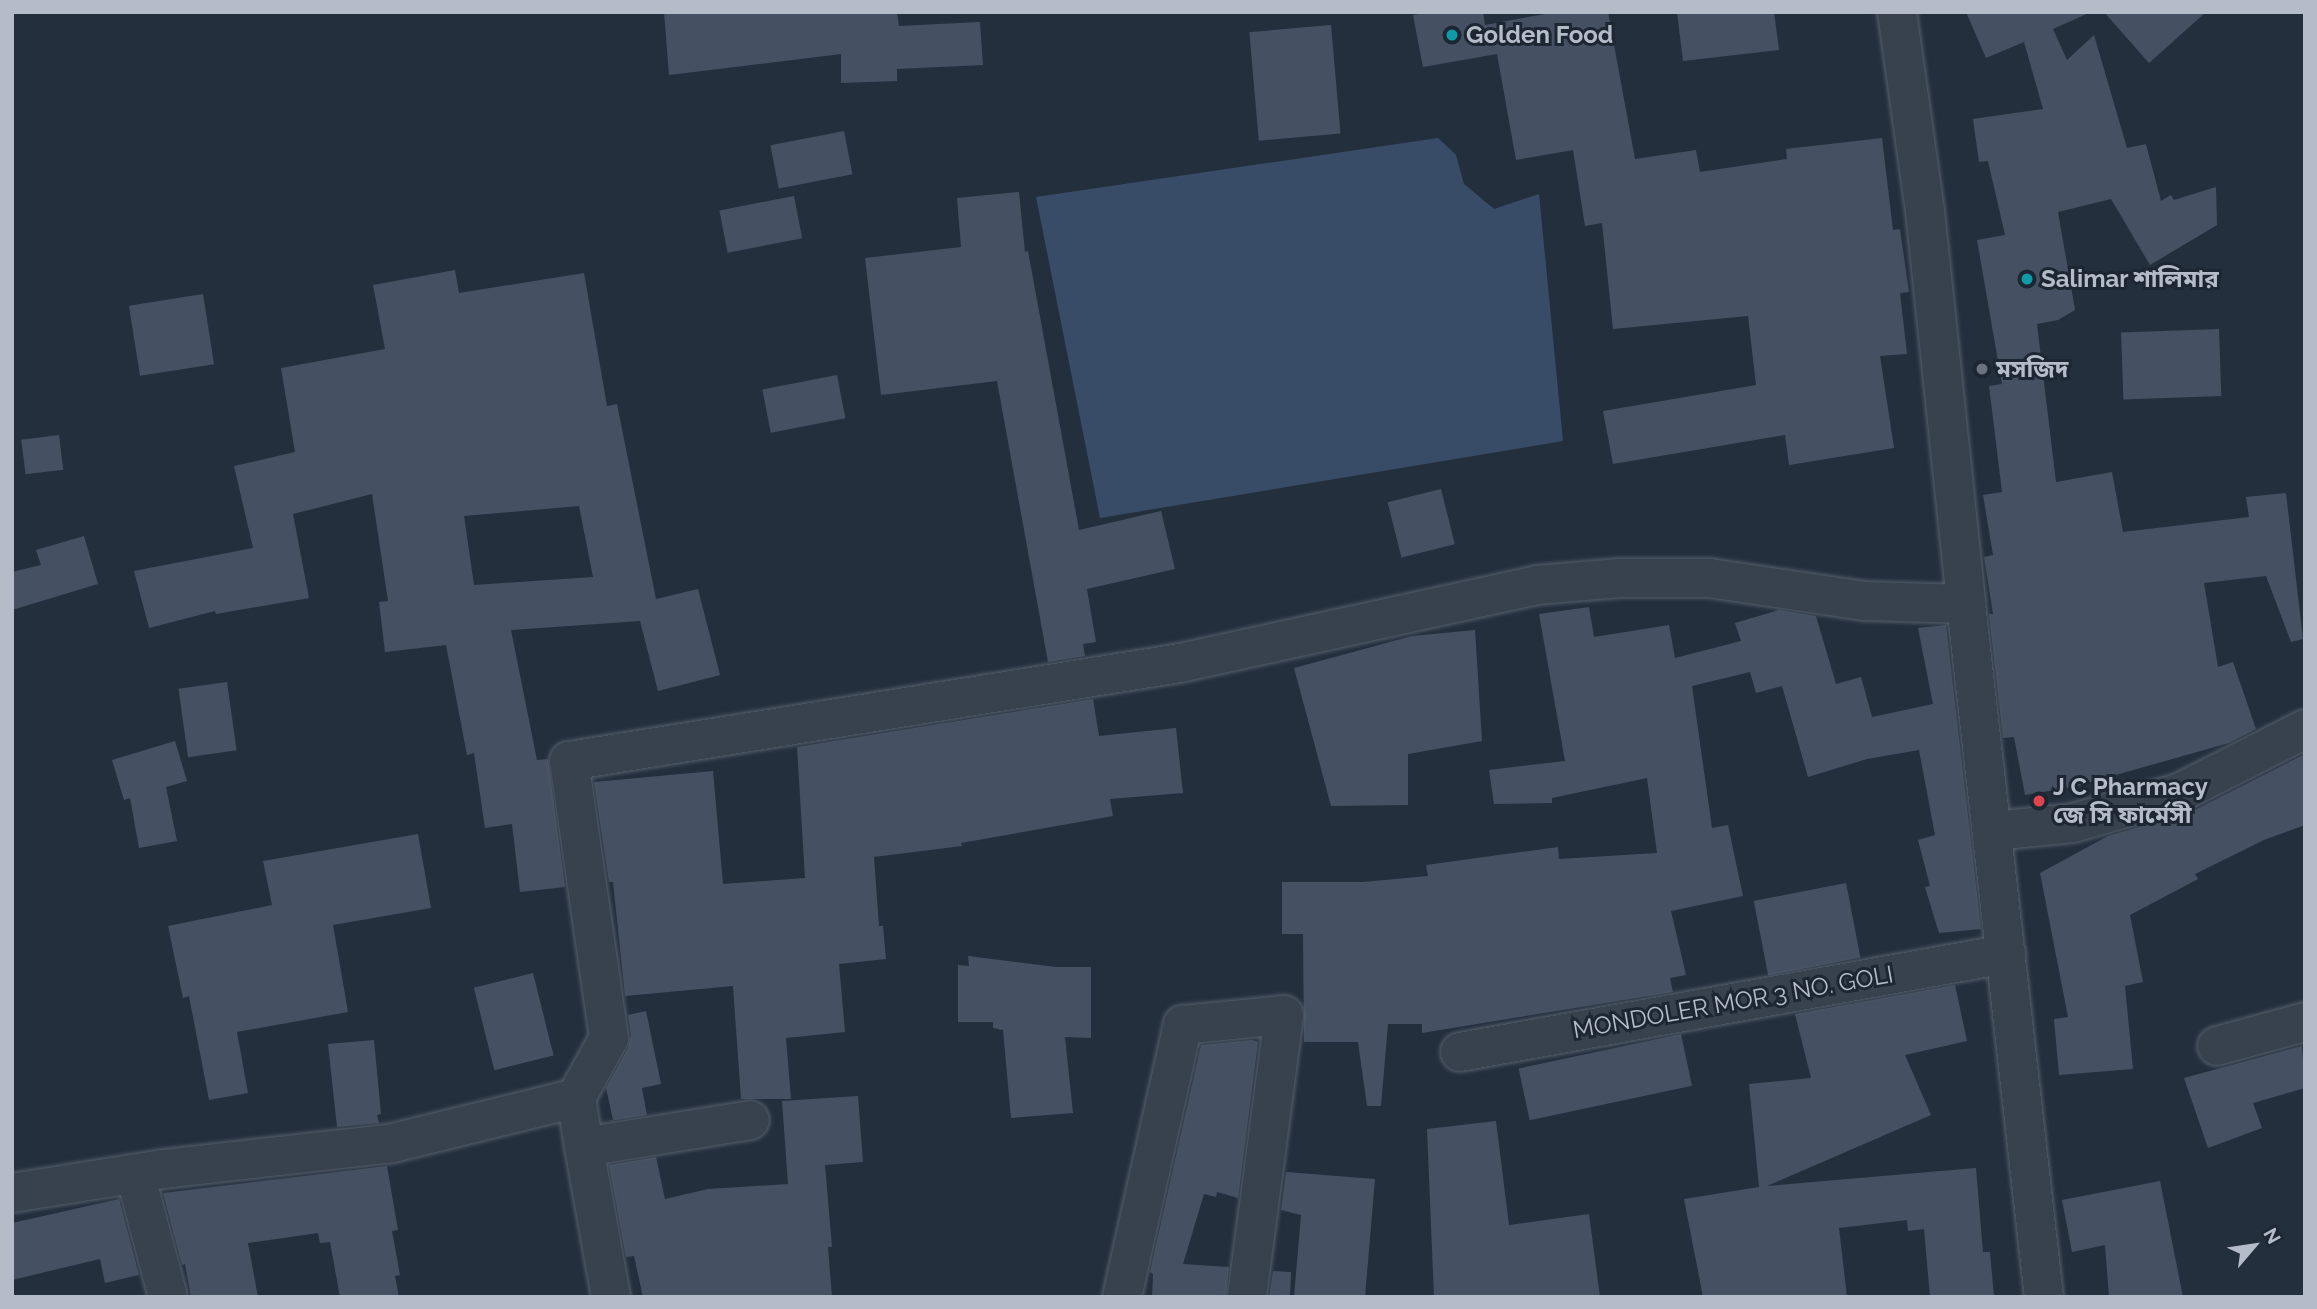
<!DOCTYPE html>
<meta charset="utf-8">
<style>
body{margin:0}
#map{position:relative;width:2317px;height:1309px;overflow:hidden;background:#242f3e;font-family:Raleway,"Noto Sans Bengali",sans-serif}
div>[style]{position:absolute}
.water>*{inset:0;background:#394c67}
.building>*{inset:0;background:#455162;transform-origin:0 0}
.roads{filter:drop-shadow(0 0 2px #565f6c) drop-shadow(0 0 2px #565f6c)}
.minor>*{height:38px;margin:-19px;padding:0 19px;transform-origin:19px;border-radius:19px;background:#38414e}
.dots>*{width:19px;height:19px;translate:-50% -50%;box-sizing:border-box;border:4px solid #1d2633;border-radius:50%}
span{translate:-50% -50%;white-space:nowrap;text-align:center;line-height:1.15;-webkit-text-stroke:6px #1d2633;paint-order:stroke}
.poi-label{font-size:24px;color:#b4bcc9;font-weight:700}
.left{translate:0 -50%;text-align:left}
.street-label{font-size:24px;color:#b4bcc9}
.frame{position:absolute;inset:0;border:14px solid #b4bcc9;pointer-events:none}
.north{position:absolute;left:2219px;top:1211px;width:70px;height:70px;-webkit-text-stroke:5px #1d2633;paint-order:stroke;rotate:61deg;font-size:19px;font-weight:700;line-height:28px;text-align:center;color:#b4bcc9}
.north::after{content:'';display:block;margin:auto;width:24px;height:32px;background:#b4bcc9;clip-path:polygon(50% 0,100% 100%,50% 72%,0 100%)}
</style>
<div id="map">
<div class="water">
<i style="clip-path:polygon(1438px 138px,1456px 155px,1464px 184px,1494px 209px,1539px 194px,1563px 441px,1100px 518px,1036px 197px)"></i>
</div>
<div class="building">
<i style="clip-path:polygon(664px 12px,897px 12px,899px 26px,980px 22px,983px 65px,897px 69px,897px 81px,841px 83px,841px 54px,669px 75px)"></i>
<i style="clip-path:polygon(1430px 12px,1483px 12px,1485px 25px,1556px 12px,1608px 12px,1635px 159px,1696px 150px,1700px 172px,1787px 159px,1786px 149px,1882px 138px,1893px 230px,1900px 229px,1909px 292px,1900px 293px,1907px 354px,1880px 356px,1894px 448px,1789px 465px,1785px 435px,1613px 464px,1603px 411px,1756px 385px,1748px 316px,1613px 329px,1602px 223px,1585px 226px,1573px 150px,1516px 160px,1497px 54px,1423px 67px,1413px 15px)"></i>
<i style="clip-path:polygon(1677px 12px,1774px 12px,1779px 50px,1683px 61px)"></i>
<i style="clip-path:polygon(1966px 12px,2091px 12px,2053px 29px,2067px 60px,2094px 35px,2127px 148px,2146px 144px,2161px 201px,2171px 195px,2174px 200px,2216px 187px,2217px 225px,2150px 265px,2111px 199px,2058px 212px,2075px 310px,2058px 320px,2037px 324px,2056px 482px,2112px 472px,2123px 532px,2249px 517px,2246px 497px,2286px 493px,2303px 639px,2291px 642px,2266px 576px,2204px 583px,2218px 667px,2233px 662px,2256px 729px,2229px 743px,2073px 787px,2025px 795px,2014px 737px,2003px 738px,1989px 614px,1993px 614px,1984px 557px,1993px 555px,1983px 495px,2002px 492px,1989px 386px,2002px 384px,1977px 240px,2005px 235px,1988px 161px,1979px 162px,1973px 119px,2043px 109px,2024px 42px,1986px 58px)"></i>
<i style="clip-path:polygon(2104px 12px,2206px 12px,2149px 63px)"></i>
<i style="left:1331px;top:25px;width:109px;height:82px;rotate:85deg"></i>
<i style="left:844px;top:131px;width:44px;height:75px;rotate:79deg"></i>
<i style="clip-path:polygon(1019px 192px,1025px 252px,1028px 251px,1079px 530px,1161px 511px,1175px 569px,1087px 589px,1096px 642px,1083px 644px,1085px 656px,1048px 662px,997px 381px,881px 395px,865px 258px,961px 247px,957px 198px)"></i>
<i style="left:794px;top:196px;width:43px;height:76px;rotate:79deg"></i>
<i style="clip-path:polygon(evenodd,455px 270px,459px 293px,584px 273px,607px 406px,617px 404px,656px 599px,698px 589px,720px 675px,658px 691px,640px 621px,511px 630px,537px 760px,548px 759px,565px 887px,520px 892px,512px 824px,485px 828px,474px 753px,467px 755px,446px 645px,385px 652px,379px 602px,388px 601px,372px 494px,293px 514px,309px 598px,216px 614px,215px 611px,149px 628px,134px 571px,253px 548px,234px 466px,295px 452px,281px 368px,385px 349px,373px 285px,455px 270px,579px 506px,593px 577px,474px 585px,464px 516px,579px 506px)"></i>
<i style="left:203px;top:294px;width:71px;height:75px;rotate:81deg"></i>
<i style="left:2219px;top:329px;width:67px;height:98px;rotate:88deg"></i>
<i style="left:837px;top:375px;width:44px;height:76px;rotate:79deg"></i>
<i style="left:59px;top:435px;width:35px;height:38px;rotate:83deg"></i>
<i style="left:1441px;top:489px;width:57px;height:55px;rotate:76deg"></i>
<i style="clip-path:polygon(84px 536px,98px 584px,12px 610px,12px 572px,41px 565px,36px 550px)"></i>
<i style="clip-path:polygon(1589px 607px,1594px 637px,1669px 625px,1675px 658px,1741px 641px,1735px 623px,1779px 610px,1816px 616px,1836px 684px,1861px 677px,1872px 717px,1933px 704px,1918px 628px,1946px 625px,1981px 929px,1939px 933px,1925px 887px,1930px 886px,1918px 840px,1935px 835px,1919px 750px,1867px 759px,1808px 777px,1782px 686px,1756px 693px,1750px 672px,1692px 686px,1712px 828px,1728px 825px,1743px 896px,1671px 911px,1686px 975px,1670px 978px,1673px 992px,1422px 1033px,1422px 1024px,1388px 1024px,1381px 1106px,1367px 1106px,1358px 1042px,1304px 1042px,1303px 934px,1282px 934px,1282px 882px,1363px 882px,1428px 876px,1426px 865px,1558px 847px,1559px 859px,1657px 853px,1647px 778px,1552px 798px,1552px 803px,1494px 804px,1489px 770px,1565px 761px,1539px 614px)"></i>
<i style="clip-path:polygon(1475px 630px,1482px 741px,1408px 754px,1408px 805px,1331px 806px,1294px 668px,1412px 636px)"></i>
<i style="left:227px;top:682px;width:69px;height:49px;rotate:82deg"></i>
<i style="clip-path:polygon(1093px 699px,1099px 736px,1176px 728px,1183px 793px,1110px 799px,1113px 816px,961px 843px,962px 846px,874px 857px,879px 926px,883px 926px,886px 959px,839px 964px,845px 1032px,786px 1038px,791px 1099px,741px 1099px,733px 986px,625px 996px,613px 882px,609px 882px,594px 782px,713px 771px,723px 884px,805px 878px,797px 747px)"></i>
<i style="clip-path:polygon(175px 741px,187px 781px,166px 787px,177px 841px,139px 848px,130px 798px,124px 800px,112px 760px)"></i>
<i style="clip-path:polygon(2305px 754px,2305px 825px,2264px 840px,2195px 874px,2198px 879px,2130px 915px,2143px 982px,2125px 986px,2133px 1069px,2059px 1075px,2054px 1019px,2068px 1017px,2040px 873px,2108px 836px,2189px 813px)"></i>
<i style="clip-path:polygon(418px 834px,431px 908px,333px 925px,348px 1012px,237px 1032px,248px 1093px,209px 1100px,189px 996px,183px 998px,168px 926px,272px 905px,263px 861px)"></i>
<i style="left:1846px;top:883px;width:76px;height:94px;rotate:79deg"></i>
<i style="clip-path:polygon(968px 956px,1056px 967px,1091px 967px,1091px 1038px,1065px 1037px,1073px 1113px,1011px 1118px,1003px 1030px,993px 1028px,993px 1022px,958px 1022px,958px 965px,969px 966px)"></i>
<i style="left:533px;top:973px;width:85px;height:61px;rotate:76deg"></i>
<i style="clip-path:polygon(1955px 985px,1967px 1041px,1905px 1055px,1931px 1115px,1767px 1186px,1976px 1168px,1983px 1252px,1990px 1252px,1994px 1297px,1930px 1297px,1924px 1229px,1908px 1231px,1907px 1220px,1839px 1228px,1847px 1297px,1703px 1297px,1684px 1199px,1759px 1187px,1749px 1084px,1811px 1078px,1795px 1014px)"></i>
<i style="clip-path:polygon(646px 1011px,661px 1084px,642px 1088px,647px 1115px,603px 1122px,613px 1120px,606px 1088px,628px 1048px,631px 1035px,628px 1015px)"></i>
<i style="left:1681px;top:1034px;width:53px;height:166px;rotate:78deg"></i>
<i style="clip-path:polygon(374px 1040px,381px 1114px,377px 1115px,379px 1123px,337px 1127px,328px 1044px)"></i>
<i style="clip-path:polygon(1252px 1040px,1258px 1042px,1238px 1198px,1217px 1192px,1216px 1197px,1204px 1194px,1183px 1264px,1229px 1267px,1226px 1297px,1152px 1297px,1153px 1274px,1150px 1272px,1201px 1045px)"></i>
<i style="clip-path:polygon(2302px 1046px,2305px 1088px,2253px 1103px,2262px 1128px,2208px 1148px,2184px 1078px)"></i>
<i style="clip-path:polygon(858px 1096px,863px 1162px,825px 1165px,832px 1247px,828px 1247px,832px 1297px,643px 1297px,634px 1256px,626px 1257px,609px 1165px,656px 1157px,665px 1199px,708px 1189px,788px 1184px,782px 1101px)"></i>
<i style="clip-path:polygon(1496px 1121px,1509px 1225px,1589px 1214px,1600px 1297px,1434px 1297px,1427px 1129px)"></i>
<i style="clip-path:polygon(387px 1166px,398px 1230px,392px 1231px,400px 1275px,395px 1276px,399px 1297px,340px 1297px,330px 1242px,320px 1243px,318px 1233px,248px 1243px,258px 1297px,191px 1297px,185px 1264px,182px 1265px,163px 1193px)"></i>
<i style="clip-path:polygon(1286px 1172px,1375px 1179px,1365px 1297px,1294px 1297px,1301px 1215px,1281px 1210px)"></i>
<i style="clip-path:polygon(2160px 1181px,2183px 1297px,2109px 1297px,2105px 1245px,2072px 1252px,2062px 1200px)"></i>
<i style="clip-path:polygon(119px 1199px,139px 1275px,105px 1283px,100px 1259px,12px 1280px,12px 1223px)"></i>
<i style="clip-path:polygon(1273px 1271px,1291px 1272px,1290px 1297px,1269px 1297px)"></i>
</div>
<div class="roads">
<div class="minor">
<i style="left:1897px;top:12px;width:201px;rotate:82deg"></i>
<i style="left:1925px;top:211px;width:395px;rotate:84deg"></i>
<i style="left:1966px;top:604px;width:697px;rotate:83.58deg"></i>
<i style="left:1993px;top:831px;width:80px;rotate:-5.7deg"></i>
<i style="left:2073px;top:823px;width:110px;rotate:-15.8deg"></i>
<i style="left:2179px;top:793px;width:141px;rotate:-26.9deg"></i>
<i style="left:2217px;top:1046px;width:91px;rotate:-15.3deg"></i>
<i style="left:1460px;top:1052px;width:555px;rotate:-10.18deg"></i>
<i style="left:576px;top:1098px;width:50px;rotate:80.7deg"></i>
<i style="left:584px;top:1147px;width:168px;rotate:-9.2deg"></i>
<i style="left:584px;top:1147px;width:152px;rotate:79.8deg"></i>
<i style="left:135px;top:1174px;width:127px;rotate:75deg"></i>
<i style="left:12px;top:1193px;width:153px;rotate:-9deg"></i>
<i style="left:163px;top:1169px;width:231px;rotate:-6.4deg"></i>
<i style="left:393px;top:1143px;width:188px;rotate:-13.8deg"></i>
<i style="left:576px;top:1098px;width:68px;rotate:-61.2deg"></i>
<i style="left:609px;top:1038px;width:280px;rotate:-98.2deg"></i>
<i style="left:569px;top:761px;width:619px;rotate:-9.11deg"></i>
<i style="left:1180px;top:663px;width:365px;rotate:-12.3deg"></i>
<i style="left:1537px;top:585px;width:83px;rotate:-4.8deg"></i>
<i style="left:1620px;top:578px;width:89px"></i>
<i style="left:1709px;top:578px;width:158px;rotate:8.4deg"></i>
<i style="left:1865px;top:601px;width:101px;rotate:1.7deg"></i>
<i style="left:1122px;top:1297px;width:279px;rotate:-77.4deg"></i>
<i style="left:1183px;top:1025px;width:101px;rotate:-5.7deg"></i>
<i style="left:1284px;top:1015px;width:284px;rotate:97.5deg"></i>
</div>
</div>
<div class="dots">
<i style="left:1452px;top:35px;background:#0f9aa8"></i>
<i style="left:2027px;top:279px;background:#0f9aa8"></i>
<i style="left:1982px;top:369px;background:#6b7280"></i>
<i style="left:2039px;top:801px;background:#e0444e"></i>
</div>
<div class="poi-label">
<span class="left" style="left:1466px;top:35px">Golden Food</span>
<span class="left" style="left:2041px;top:279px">Salimar শালিমার</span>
<span class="left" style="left:1996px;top:369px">মসজিদ</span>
<span class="left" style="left:2053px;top:801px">J C Pharmacy<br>জে সি ফার্মেসী</span>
</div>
<div class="street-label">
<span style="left:1733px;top:1002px;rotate:-10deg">MONDOLER MOR 3 NO. GOLI</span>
</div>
<div class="frame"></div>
<div class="north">N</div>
</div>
